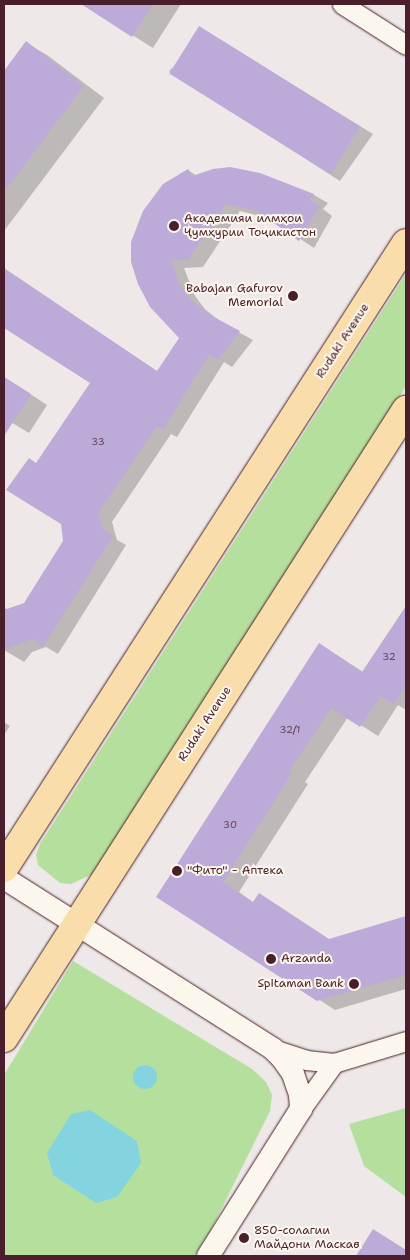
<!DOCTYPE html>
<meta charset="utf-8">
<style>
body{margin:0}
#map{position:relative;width:410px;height:1260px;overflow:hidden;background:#eee8e8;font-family:"Shantell Sans",sans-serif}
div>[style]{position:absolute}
.green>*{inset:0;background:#b4df9d}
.water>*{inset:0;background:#84d4df}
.round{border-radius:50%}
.shadow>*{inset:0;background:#0003}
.building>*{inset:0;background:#bcaad9;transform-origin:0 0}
.roads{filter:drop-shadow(0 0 1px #4a1f2b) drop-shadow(0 0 1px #4a1f2b)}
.minor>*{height:19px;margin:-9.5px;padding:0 9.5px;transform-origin:9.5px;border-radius:9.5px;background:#fbf7ec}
.tertiary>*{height:22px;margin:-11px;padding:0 11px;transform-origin:11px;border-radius:11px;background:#fbf7ec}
.trunk>*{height:28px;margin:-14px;padding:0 14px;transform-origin:14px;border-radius:14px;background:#f9ddab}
.dots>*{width:14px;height:14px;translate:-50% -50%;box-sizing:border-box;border:2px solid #fbf7ec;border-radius:50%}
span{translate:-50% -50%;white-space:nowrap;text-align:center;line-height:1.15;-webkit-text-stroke:4px #fbf7ec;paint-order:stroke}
.number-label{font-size:10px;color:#664256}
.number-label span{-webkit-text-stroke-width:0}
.poi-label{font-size:12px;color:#4a1f2b}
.left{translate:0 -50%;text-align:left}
.right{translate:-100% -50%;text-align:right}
.street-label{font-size:12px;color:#4a1f2b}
.frame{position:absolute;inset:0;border:5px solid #4a1f2b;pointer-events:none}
</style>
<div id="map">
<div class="green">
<i style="clip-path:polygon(406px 274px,406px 386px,99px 871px,71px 884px,60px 883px,38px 865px,36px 855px,40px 844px)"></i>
<i style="clip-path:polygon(73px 961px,252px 1069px,266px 1082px,272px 1095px,270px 1111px,211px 1230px,194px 1256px,4px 1256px,4px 1075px)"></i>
<i style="clip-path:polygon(406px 1108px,406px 1197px,364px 1166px,349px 1124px)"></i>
</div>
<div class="water">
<i class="round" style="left:133px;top:1065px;width:24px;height:24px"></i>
<i style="clip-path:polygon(90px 1110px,137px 1141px,141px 1163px,117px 1197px,96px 1203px,53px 1175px,47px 1153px,71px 1114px)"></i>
</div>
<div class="shadow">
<i style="clip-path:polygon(83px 4px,181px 4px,153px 48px)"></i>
<i style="clip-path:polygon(212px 35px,373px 134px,340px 181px,169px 71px)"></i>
<i style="clip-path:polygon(26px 43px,47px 55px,104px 98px,4px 231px,4px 73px)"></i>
<i style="clip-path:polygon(188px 170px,197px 176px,260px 174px,314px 195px,328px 203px,323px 209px,332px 216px,314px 248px,268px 218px,240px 211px,203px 267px,184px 268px,195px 296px,205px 309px,222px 323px,253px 340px,232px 367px,224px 362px,177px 437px,171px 434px,112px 522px,117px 540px,126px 545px,58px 654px,46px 647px,32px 652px,24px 662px,4px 650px,4px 607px,8px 610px,24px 604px,64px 542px,62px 524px,37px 464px,92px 383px,4px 326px,4px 269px,158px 372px,181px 337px,151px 307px)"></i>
<i style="clip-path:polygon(4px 377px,47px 405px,29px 433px,4px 418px)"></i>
<i style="clip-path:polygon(406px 608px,406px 710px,398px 705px,378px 736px,348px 717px,305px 782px,308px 784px,239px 892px,254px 903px,330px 940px,406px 918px,406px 989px,335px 1010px,158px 896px,320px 644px,363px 672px)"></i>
<i style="clip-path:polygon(4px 722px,10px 726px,4px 735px)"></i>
<i style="clip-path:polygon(374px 1231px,406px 1250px,406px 1256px,358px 1256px)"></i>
</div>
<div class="building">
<i style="clip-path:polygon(81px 4px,153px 4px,132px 37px)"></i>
<i style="left:199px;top:26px;width:190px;height:56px;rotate:32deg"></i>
<i style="clip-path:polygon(26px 41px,84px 86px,4px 192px,4px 71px)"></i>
<i style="clip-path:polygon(230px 167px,260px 173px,314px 194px,310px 200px,319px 207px,299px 241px,257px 211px,226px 204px,188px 260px,171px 260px,181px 287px,190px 299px,210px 315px,240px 331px,218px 360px,209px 355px,163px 430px,157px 426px,98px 513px,104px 531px,113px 536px,43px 647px,33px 639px,4px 649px,4px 610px,24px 603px,63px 541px,61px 524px,6px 490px,29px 458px,36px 463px,90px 383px,4px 328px,4px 268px,157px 371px,179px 338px,150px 307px,138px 284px,131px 262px,131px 242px,143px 211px,163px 184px,188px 169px,192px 176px,213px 169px)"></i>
<i style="clip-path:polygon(4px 377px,31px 394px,4px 436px)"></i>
<i style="clip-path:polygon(406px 606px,406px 686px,394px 704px,381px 696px,360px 727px,331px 708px,289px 771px,292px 773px,223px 882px,253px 902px,259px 893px,329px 939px,406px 916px,406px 975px,317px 1001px,156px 897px,319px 643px,362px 672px)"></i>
<i style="clip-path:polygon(373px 1229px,406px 1250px,406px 1256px,356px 1256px)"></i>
</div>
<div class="roads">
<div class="minor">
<i style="left:342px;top:4px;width:76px;rotate:32.6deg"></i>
<i style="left:273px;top:1049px;width:35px;rotate:18deg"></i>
<i style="left:306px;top:1060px;width:28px;rotate:6deg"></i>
<i style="left:334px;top:1063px;width:75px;rotate:-17deg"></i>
<i style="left:301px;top:1109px;width:57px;rotate:-54.3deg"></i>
</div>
<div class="tertiary">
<i style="left:4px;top:878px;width:319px;rotate:32.4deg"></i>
<i style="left:273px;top:1049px;width:13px;rotate:45deg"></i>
<i style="left:282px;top:1058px;width:19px;rotate:55deg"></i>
<i style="left:293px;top:1074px;width:21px;rotate:71deg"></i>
<i style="left:300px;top:1094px;width:15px;rotate:86deg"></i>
<i style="left:301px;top:1109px;width:174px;rotate:122.3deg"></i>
</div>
<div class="trunk">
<i style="left:4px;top:868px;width:743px;rotate:-57.25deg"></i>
<i style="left:4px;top:1038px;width:746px;rotate:-57.38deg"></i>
</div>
</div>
<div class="dots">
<i style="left:174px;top:226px;background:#4a1f2b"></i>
<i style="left:293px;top:296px;background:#4a1f2b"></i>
<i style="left:177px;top:871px;background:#4a1f2b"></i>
<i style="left:271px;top:959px;background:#4a1f2b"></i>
<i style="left:354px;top:984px;background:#4a1f2b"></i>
<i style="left:244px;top:1238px;background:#4a1f2b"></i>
</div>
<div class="number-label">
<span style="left:98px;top:442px">33</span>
<span style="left:389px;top:657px">32</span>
<span style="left:290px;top:730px">32/1</span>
<span style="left:230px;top:825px">30</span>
</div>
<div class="poi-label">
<span class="left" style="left:184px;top:226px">Академияи илмҳои<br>Ҷумҳурии Тоҷикистон</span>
<span class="right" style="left:283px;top:296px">Babajan Gafurov<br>Memorial</span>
<span class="left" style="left:187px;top:871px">"Фито" - Аптека</span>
<span class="left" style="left:281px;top:959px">Arzanda</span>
<span class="right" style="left:344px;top:984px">Spitaman Bank</span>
<span class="left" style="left:254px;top:1238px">850-солагии<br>Майдони Маскав</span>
</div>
<div class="street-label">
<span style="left:343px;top:341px;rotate:-57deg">Rudaki Avenue</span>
<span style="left:205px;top:724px;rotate:-57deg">Rudaki Avenue</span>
</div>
<div class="frame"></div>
</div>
